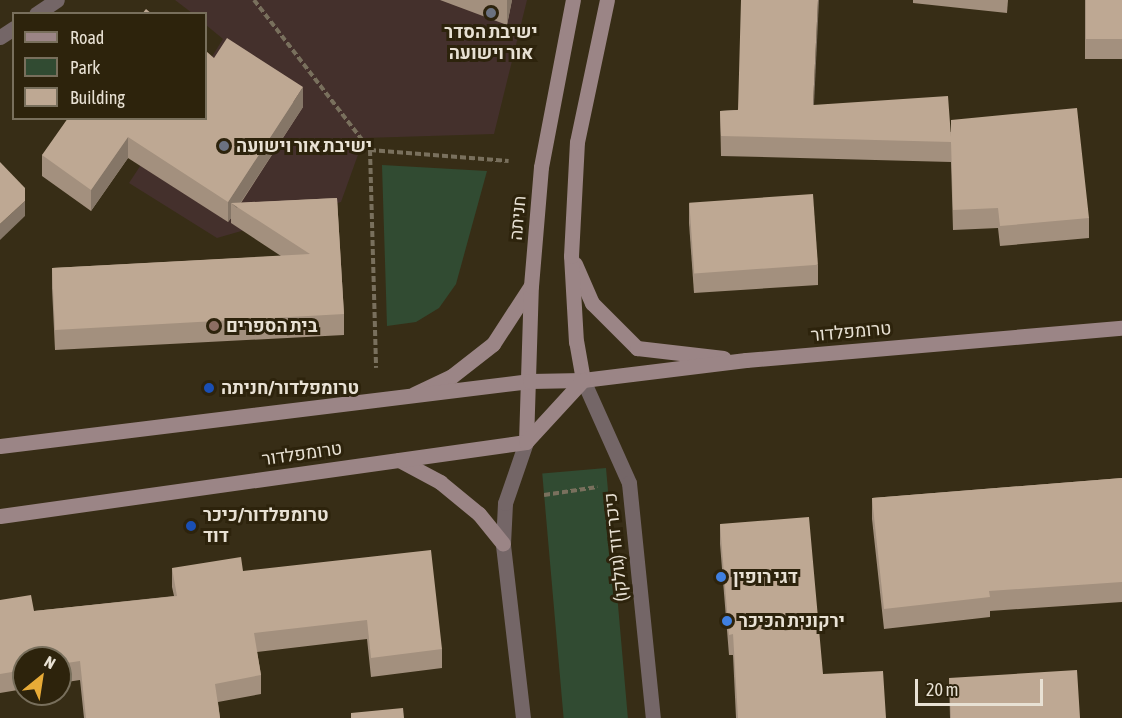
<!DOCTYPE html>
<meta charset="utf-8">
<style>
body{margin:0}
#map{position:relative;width:1122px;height:718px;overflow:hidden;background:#372d16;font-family:"Asap Condensed",Heebo,sans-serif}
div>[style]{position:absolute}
.education>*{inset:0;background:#44302c}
.green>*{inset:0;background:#314b32;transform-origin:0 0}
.path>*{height:4px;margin-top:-2px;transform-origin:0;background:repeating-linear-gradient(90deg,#79705d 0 6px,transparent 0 9px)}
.street>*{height:15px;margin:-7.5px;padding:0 7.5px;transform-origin:7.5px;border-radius:7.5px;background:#746667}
.secondary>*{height:15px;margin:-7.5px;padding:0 7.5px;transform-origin:7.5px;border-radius:7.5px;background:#9b8586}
.wall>*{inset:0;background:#a3907e;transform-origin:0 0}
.shaded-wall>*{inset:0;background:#857667}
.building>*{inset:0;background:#bea893;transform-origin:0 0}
.dots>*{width:16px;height:16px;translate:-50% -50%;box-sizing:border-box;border:3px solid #2d230c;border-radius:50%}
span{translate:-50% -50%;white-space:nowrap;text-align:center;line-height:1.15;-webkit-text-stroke:6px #2d230c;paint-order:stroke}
.poi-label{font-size:18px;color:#e8e1d4;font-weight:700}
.left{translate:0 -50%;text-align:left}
.street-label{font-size:18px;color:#e8e1d4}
.legend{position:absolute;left:12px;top:12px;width:195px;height:108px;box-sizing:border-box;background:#2d230c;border:2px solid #786f5c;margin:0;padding:8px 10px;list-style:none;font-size:18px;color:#e8e1d4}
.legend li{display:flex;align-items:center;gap:12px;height:30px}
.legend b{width:30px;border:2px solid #786f5c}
.north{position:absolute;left:12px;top:646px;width:60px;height:60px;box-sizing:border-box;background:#2d230c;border:2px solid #786f5c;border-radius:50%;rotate:30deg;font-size:16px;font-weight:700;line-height:24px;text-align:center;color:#e8e1d4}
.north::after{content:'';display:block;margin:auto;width:21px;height:27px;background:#e8ab37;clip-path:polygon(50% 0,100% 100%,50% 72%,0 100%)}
.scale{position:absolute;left:915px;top:679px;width:128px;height:27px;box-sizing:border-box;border:3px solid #e8e1d4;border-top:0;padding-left:8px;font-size:18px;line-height:21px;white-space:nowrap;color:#e8e1d4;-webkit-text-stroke:4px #2d230c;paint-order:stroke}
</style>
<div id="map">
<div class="education">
<i style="clip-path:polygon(175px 0,527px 0,494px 134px,364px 138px,341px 202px,217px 238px,129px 183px,171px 119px,206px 118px,206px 66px,223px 39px,206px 25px,206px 14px,192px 13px)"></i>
</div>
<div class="green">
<i style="clip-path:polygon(382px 165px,487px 171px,456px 284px,439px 308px,416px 322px,387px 326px)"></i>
<i style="left:606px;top:468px;width:251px;height:64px;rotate:85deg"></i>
</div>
<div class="path">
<i style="left:254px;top:0;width:190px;rotate:52.3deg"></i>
<i style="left:370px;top:150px;width:218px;rotate:88.4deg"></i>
<i style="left:370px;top:150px;width:139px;rotate:4.5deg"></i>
<i style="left:544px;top:495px;width:54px;rotate:-8.6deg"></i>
</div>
<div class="street">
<i style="left:36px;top:14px;width:25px;rotate:-34deg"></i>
<i style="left:0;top:37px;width:17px;rotate:-33deg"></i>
<i style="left:583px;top:380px;width:113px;rotate:65.9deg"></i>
<i style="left:629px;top:483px;width:236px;rotate:84.2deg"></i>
<i style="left:523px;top:718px;width:175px;rotate:-96.6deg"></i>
<i style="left:503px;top:544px;width:41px;rotate:-87.2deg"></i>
<i style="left:505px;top:503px;width:65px;rotate:-71deg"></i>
</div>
<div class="secondary">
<i style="left:575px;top:264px;width:43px;rotate:66.4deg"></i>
<i style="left:592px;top:303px;width:64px;rotate:45deg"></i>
<i style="left:637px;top:348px;width:87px;rotate:6.6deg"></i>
<i style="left:583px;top:380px;width:39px;rotate:-100deg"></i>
<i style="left:576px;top:342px;width:86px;rotate:-93.3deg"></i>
<i style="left:571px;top:256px;width:114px;rotate:-87deg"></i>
<i style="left:577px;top:142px;width:145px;rotate:-78.1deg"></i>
<i style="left:414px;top:394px;width:42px;rotate:-25.3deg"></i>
<i style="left:452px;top:376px;width:52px;rotate:-38deg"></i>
<i style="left:493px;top:344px;width:68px;rotate:-57deg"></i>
<i style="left:526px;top:442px;width:156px;rotate:-88.2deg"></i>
<i style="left:531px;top:286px;width:119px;rotate:-85.2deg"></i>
<i style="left:541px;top:167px;width:170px;rotate:-79.2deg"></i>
<i style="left:0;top:446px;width:534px;rotate:-6.99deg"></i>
<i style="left:530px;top:381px;width:53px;rotate:-1.1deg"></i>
<i style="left:583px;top:380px;width:164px;rotate:-7deg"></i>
<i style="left:746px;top:360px;width:377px;rotate:-4.9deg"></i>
<i style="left:399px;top:460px;width:47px;rotate:28.2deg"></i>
<i style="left:440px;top:482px;width:50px;rotate:39.4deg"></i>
<i style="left:479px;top:514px;width:38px;rotate:51deg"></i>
<i style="left:0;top:516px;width:531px;rotate:-8.01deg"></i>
<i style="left:526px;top:442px;width:84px;rotate:-47.4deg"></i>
</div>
<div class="wall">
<i style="clip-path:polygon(440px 0,512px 0,507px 25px)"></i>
<i style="clip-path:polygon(913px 0,1008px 0,1007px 13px,913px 3px)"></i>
<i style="left:1085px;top:0;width:37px;height:59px"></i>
<i style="clip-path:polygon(214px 58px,303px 107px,241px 203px,337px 198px,344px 314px,344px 335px,55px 350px,52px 288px,52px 268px,281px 256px,231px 223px,231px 218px,228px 222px,128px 158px,91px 211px,42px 176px,42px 155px)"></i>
<i style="clip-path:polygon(814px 105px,951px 132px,1089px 218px,1089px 238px,1000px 246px,998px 228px,953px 230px,951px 162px,721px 156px,720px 111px)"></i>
<i style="clip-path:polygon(689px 203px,818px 265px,818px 285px,694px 293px,689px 223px)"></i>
<i style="clip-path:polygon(1122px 478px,1122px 602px,990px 611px,990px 617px,884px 629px,872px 519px,872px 498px)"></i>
<i style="clip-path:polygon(720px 524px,823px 674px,886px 718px,736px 718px,733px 655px,729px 655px,720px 544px)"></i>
<i style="clip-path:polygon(172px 568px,243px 571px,442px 649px,442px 668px,371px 677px,367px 639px,257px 652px,261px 675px,261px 694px,218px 702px,220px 718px,84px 718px,80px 680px,60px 683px,60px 658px,24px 658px,24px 689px,0 693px,0 600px,34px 611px,174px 596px,172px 587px)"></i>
<i style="clip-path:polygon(949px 678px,1080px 718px,950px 718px)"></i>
</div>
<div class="shaded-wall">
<i style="clip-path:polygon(507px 0,512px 0,507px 25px)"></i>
<i style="clip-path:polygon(818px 0,819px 0,813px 125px,813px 105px)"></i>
<i style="clip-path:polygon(303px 87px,303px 107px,237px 208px,231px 203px,231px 218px,228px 222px,228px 202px)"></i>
<i style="clip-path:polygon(128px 137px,128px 158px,91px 211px,91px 190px)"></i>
<i style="clip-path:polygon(25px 201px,25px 216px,0 240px,0 224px)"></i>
</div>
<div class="building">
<i style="clip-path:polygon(741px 0,818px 0,813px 105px,948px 96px,951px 137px,951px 120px,1077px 108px,1089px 218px,1000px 226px,998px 208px,953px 210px,951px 142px,721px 136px,720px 111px,738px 110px)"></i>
<i style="left:1086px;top:0;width:36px;height:39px"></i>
<i style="clip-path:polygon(146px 9px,152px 14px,142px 14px)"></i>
<i style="clip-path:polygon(227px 38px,303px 87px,228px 202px,128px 137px,91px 190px,42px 155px,68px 118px,206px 118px,206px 51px,214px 58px)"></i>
<i style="clip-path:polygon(0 162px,25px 188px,25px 201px,0 224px)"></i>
<i style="left:813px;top:194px;width:71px;height:124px;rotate:86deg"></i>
<i style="clip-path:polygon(337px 198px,344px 314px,55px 330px,52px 268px,310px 254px,231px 203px)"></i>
<i style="clip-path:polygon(1122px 478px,1122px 582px,989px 591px,990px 597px,884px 609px,872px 498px)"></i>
<i style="clip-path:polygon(809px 517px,823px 674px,883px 671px,886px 718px,738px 718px,733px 634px,729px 635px,720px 524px)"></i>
<i style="clip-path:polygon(431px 550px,442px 649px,371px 658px,367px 620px,254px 633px,261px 675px,215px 684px,220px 718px,86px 718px,80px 661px,60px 664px,60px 658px,24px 658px,24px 670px,0 674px,0 600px,31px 595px,34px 611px,177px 596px,172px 568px,241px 557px,243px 571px)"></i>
<i style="clip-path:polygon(1077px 670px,1080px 718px,951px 718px,949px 678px)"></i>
<i style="clip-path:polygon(403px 708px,404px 718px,351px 718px,351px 713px)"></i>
</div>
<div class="dots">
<i style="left:491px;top:13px;background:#6b7280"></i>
<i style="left:224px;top:146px;background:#6b7280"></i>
<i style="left:214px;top:326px;background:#8d6e63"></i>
<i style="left:209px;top:388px;background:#1a4fb4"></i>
<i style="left:191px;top:526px;background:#1a4fb4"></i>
<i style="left:721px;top:577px;background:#3f7fe0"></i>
<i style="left:727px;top:621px;background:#3f7fe0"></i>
</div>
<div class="poi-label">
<span style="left:491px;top:43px">ישיבת הסדר<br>אור וישועה</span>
<span class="left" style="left:236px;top:146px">ישיבת אור וישועה</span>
<span class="left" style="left:226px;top:326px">בית הספרים</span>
<span class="left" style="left:221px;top:388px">טרומפלדור/חניתה</span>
<span class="left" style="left:203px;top:526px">טרומפלדור/כיכר<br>דוד</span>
<span class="left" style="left:733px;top:577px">דגי רופין</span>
<span class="left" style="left:739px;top:621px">ירקונית הכיכר</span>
</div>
<div class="street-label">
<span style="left:518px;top:218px;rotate:-85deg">חניתה</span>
<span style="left:851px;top:332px;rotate:-5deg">טרומפלדור</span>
<span style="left:302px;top:454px;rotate:-8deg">טרומפלדור</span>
<span style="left:616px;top:547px;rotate:-96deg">כיכר דוד (גולקו)</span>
</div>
<ul class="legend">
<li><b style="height:8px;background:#9b8586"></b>Road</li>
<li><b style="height:16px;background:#314b32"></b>Park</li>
<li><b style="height:16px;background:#bea893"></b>Building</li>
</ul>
<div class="north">N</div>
<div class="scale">20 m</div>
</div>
